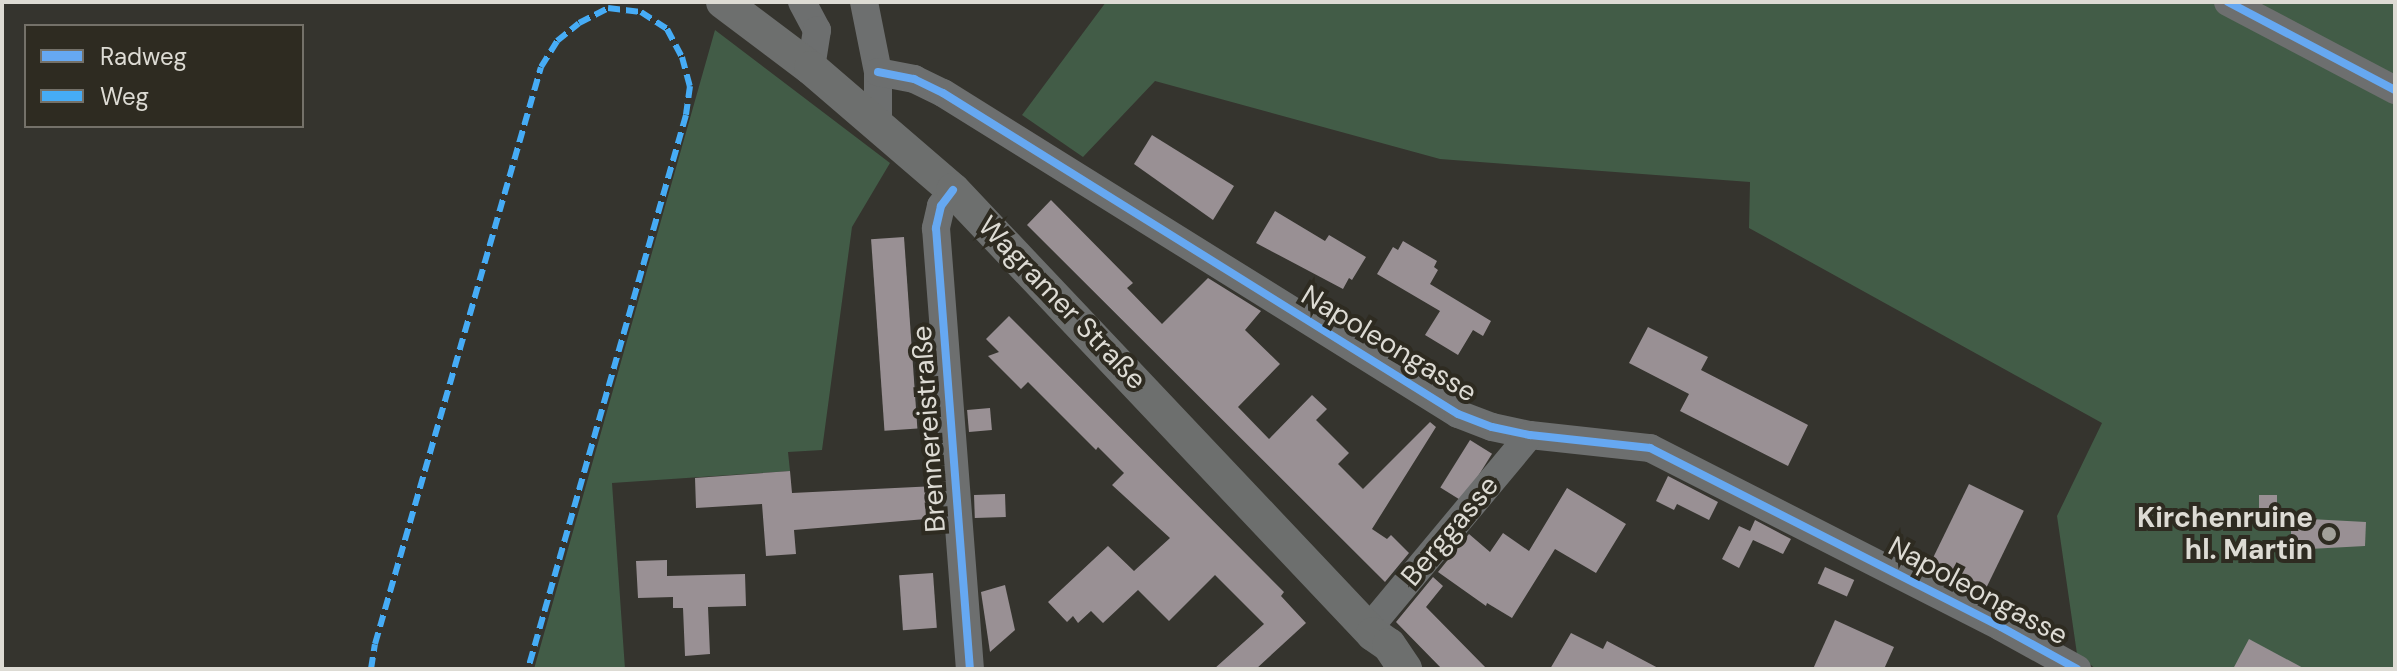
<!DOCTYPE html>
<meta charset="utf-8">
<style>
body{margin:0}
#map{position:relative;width:2397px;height:671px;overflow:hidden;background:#35342e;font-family:"DM Sans",sans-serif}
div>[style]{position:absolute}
.green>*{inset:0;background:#425c47}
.building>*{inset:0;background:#999094;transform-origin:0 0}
.minor>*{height:28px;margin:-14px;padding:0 14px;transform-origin:14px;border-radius:14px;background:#6d6f6f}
.major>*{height:34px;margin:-17px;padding:0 17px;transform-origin:17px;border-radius:17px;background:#6d6f6e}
.quiet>*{height:6px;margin-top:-3px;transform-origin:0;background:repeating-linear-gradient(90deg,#46acf6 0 12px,transparent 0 18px)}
.cycleway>*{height:8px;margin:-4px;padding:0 4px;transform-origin:4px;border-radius:4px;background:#66a8f1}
.dots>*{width:22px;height:22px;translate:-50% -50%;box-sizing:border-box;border:4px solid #2e2b21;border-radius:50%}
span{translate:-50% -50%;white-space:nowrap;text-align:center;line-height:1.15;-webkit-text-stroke:8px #2e2b21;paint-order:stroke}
.street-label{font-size:28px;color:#dddbd4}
.poi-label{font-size:28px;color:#dddbd4;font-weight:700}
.right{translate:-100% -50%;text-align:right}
.frame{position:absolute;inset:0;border:4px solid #dddbd4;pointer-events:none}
.legend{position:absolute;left:24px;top:24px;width:280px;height:104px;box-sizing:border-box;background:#2e2b21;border:2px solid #747169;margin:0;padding:10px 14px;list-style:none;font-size:24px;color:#dddbd4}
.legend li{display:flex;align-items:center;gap:16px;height:40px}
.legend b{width:40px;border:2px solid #747169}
</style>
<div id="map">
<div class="green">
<i style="clip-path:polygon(1106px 2px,2395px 2px,2395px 669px,2096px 669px,2077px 654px,2057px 516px,2102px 423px,1749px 228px,1750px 182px,1440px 159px,1155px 81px,1083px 157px,1022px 115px)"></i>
<i style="clip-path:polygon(715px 30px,890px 163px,852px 227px,822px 450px,788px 452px,790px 471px,612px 483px,625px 669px,534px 669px)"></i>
</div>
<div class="building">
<i style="clip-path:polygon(1152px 135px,1234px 186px,1213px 220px,1134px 164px)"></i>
<i style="clip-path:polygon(1051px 200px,1133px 283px,1127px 288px,1162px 324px,1208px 278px,1261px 311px,1245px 330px,1280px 364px,1238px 407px,1269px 439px,1312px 395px,1327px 409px,1316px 420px,1349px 453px,1338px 464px,1363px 489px,1430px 422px,1436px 427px,1372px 529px,1387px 539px,1391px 535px,1409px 553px,1385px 582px,1027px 225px)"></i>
<i style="clip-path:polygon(1275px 211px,1325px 241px,1329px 235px,1366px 257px,1352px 280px,1349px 278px,1343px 289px,1256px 243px)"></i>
<i style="left:904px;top:237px;width:192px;height:33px;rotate:86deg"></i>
<i style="clip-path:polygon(1403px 241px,1437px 261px,1434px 267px,1438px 270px,1430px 284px,1491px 321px,1483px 336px,1473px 330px,1458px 355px,1425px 335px,1440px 311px,1377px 274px,1393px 247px,1398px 250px)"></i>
<i style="clip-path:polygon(1009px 316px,1284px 592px,1281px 596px,1306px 623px,1256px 669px,1214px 669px,1264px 624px,1215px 575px,1169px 621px,1138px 590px,1103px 623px,1091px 611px,1078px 623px,1073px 616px,1067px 622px,1048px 602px,1108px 546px,1134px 571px,1170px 538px,1112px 485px,1124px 473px,1098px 447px,1096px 450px,1028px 382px,1021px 389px,988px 356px,999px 352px,986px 339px)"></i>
<i style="clip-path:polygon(1648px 327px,1708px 357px,1701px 370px,1808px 425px,1788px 466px,1680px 411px,1689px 394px,1629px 363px)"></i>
<i style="left:990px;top:408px;width:22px;height:23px;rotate:85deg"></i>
<i style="left:1470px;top:440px;width:26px;height:56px;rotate:32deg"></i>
<i style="clip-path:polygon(790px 471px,792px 493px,936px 486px,938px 518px,794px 530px,796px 554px,766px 556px,762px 504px,696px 508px,695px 478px)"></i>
<i style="clip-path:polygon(1668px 476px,1718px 502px,1709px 520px,1677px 504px,1674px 510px,1656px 501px)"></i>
<i style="left:1969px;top:484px;width:61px;height:85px;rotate:26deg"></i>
<i style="clip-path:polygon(1567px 488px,1626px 524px,1596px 573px,1555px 549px,1512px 618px,1487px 603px,1486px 606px,1438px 572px,1469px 534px,1490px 552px,1503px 533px,1529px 551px)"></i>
<i style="left:1005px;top:494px;width:23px;height:31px;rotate:88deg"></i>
<i style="left:2259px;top:495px;width:18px;height:35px"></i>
<i style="clip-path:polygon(2291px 518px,2366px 522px,2365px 546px,2291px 550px)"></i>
<i style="clip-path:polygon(1755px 520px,1791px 539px,1783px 554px,1753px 540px,1739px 568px,1722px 559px,1739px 526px,1750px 531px)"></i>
<i style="clip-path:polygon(667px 560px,667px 576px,745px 574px,746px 606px,708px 607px,710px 654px,685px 656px,683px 608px,673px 608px,673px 597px,638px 598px,636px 561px)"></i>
<i style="left:1825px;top:567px;width:32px;height:18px;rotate:24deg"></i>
<i style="left:933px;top:573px;width:55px;height:34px;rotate:86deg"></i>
<i style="clip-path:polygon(1433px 577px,1443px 586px,1426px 607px,1487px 669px,1442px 669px,1396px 622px)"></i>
<i style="clip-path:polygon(1005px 585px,1015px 630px,990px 652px,981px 592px)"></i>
<i style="clip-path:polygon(1835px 620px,1894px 647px,1884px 669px,1813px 669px)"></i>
<i style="clip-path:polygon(1571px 633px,1603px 649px,1607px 641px,1660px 669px,1550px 669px)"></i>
<i style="clip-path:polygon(2249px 639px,2305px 669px,2233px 669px)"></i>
</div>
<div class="minor">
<i style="left:802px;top:2px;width:32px;rotate:62deg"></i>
<i style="left:817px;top:30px;width:38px;rotate:99deg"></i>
<i style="left:864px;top:2px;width:71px;rotate:78.7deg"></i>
<i style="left:878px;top:72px;width:51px;rotate:90deg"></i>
<i style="left:2228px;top:2px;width:189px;rotate:27.8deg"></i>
<i style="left:878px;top:72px;width:37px;rotate:11deg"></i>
<i style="left:914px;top:79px;width:32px;rotate:26deg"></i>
<i style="left:943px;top:93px;width:607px;rotate:31.94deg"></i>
<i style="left:1458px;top:414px;width:36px;rotate:21deg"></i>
<i style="left:1492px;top:427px;width:39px;rotate:12deg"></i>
<i style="left:1530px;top:435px;width:121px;rotate:6.2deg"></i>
<i style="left:1650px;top:448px;width:394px;rotate:27deg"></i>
<i style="left:2001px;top:627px;width:87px;rotate:28.9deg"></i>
<i style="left:953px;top:190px;width:20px;rotate:127deg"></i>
<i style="left:941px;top:206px;width:23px;rotate:103deg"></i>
<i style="left:936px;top:228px;width:442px;rotate:85.6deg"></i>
<i style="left:1369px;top:628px;width:251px;rotate:-50.2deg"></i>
</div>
<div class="major">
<i style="left:723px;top:2px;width:110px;rotate:36.9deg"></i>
<i style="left:811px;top:68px;width:187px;rotate:40.7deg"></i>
<i style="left:953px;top:190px;width:611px;rotate:46.59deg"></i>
<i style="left:1373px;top:634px;width:19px;rotate:35deg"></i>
<i style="left:1389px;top:645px;width:29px;rotate:56deg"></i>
</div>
<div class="quiet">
<i style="left:371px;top:669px;width:25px;rotate:-81deg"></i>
<i style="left:375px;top:644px;width:600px;rotate:-73.95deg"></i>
<i style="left:541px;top:67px;width:31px;rotate:-58deg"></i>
<i style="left:557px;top:41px;width:28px;rotate:-39deg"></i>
<i style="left:579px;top:23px;width:33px;rotate:-27deg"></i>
<i style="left:608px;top:8px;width:33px;rotate:7deg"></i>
<i style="left:641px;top:12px;width:31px;rotate:33deg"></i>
<i style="left:667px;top:29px;width:32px;rotate:62deg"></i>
<i style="left:682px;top:57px;width:30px;rotate:75deg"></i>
<i style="left:690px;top:86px;width:29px;rotate:98deg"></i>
<i style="left:686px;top:115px;width:576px;rotate:105.92deg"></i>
</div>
<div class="cycleway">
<i style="left:2228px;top:2px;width:189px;rotate:27.8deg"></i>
<i style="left:878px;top:72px;width:37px;rotate:11deg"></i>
<i style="left:914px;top:79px;width:32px;rotate:26deg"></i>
<i style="left:943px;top:93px;width:607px;rotate:31.94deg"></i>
<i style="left:1458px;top:414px;width:36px;rotate:21deg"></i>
<i style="left:1492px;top:427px;width:39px;rotate:12deg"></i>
<i style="left:1530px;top:435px;width:121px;rotate:6.2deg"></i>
<i style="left:1650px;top:448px;width:394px;rotate:27deg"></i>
<i style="left:2001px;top:627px;width:87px;rotate:28.9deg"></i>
<i style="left:953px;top:190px;width:20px;rotate:127deg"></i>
<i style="left:941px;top:206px;width:23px;rotate:103deg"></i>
<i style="left:936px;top:228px;width:442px;rotate:85.6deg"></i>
</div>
<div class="dots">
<i style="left:2329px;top:534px;background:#a2a19a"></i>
</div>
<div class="street-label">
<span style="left:1062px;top:303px;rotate:46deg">Wagramer Straße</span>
<span style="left:1389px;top:344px;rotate:31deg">Napoleongasse</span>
<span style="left:929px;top:429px;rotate:-94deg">Brennereistraße</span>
<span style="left:1450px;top:531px;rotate:-50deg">Berggasse</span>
<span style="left:1978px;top:591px;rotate:28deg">Napoleongasse</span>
</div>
<div class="poi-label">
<span class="right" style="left:2313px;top:534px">Kirchenruine<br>hl. Martin</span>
</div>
<div class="frame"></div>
<ul class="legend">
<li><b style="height:10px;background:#66a8f1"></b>Radweg</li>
<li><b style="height:10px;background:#46acf6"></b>Weg</li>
</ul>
</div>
